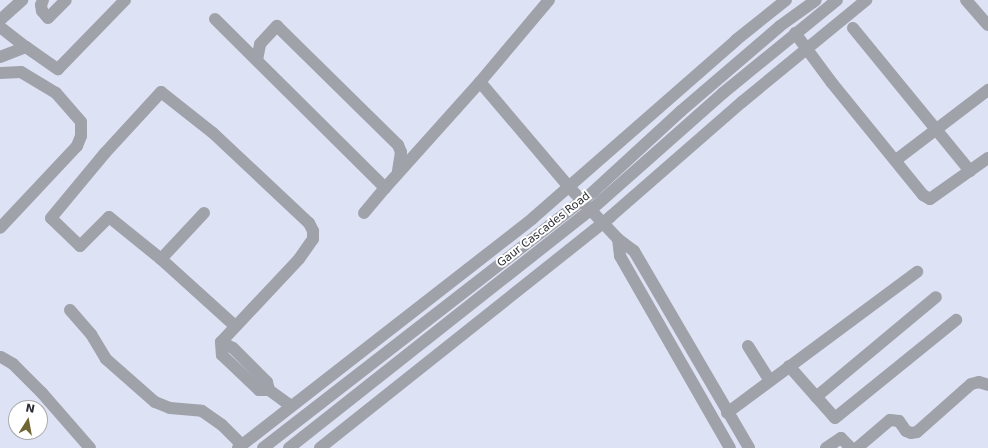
<!DOCTYPE html>
<style>
body{margin:0}
#map{position:relative;width:988px;height:448px;overflow:hidden;background:#dee2f5;font-family:"DejaVu Sans",sans-serif}
div>[style]{position:absolute}
.minor>*{height:12px;margin:-6px;padding:0 6px;transform-origin:6px;border-radius:6px;background:#a0a2aa}
span{translate:-50% -50%;white-space:nowrap;text-align:center;line-height:1.15;-webkit-text-stroke:4px #fff;paint-order:stroke}
.street-label{font-size:11px;color:#2c2d35}
.north{position:absolute;left:8px;top:400px;width:40px;height:40px;box-sizing:border-box;background:#fff;border:1px solid #ababae;border-radius:50%;rotate:11deg;font-size:11px;font-weight:700;line-height:16px;text-align:center;color:#2c2d35}
.north::after{content:'';display:block;margin:auto;width:14px;height:18px;background:#706633;clip-path:polygon(50% 0,100% 100%,50% 72%,0 100%)}
</style>
<div id="map">
<div class="minor">
<i style="left:43px;top:0;width:5px;rotate:112deg"></i>
<i style="left:41px;top:5px;width:6px;rotate:81deg"></i>
<i style="left:42px;top:11px;width:9px;rotate:49deg"></i>
<i style="left:48px;top:18px;width:25px;rotate:-45deg"></i>
<i style="left:966px;top:0;width:33px;rotate:49deg"></i>
<i style="left:215px;top:19px;width:240px;rotate:44.8deg"></i>
<i style="left:385px;top:188px;width:142px;rotate:-48.1deg"></i>
<i style="left:480px;top:82px;width:107px;rotate:-49.9deg"></i>
<i style="left:0;top:20px;width:30px;rotate:-42deg"></i>
<i style="left:0;top:27px;width:33px;rotate:38deg"></i>
<i style="left:26px;top:47px;width:28px;rotate:159deg"></i>
<i style="left:853px;top:28px;width:185px;rotate:50.7deg"></i>
<i style="left:795px;top:33px;width:62px;rotate:53.5deg"></i>
<i style="left:832px;top:83px;width:144px;rotate:50.9deg"></i>
<i style="left:923px;top:195px;width:8px;rotate:30deg"></i>
<i style="left:930px;top:199px;width:71px;rotate:-35.3deg"></i>
<i style="left:26px;top:47px;width:39px;rotate:35deg"></i>
<i style="left:58px;top:69px;width:96px;rotate:-45.8deg"></i>
<i style="left:257px;top:60px;width:16px;rotate:-79deg"></i>
<i style="left:260px;top:44px;width:25px;rotate:-47deg"></i>
<i style="left:277px;top:26px;width:170px;rotate:44.5deg"></i>
<i style="left:398px;top:145px;width:8px;rotate:67deg"></i>
<i style="left:401px;top:152px;width:20px;rotate:99deg"></i>
<i style="left:0;top:73px;width:21px;rotate:-3deg"></i>
<i style="left:21px;top:72px;width:41px;rotate:31deg"></i>
<i style="left:56px;top:93px;width:38px;rotate:49deg"></i>
<i style="left:81px;top:122px;width:14px;rotate:90deg"></i>
<i style="left:81px;top:136px;width:11px;rotate:112deg"></i>
<i style="left:77px;top:146px;width:112px;rotate:133.2deg"></i>
<i style="left:480px;top:82px;width:138px;rotate:49.7deg"></i>
<i style="left:569px;top:187px;width:71px;rotate:46.7deg"></i>
<i style="left:618px;top:239px;width:20px;rotate:37deg"></i>
<i style="left:634px;top:251px;width:228px;rotate:59.7deg"></i>
<i style="left:896px;top:160px;width:116px;rotate:-37.3deg"></i>
<i style="left:204px;top:213px;width:63px;rotate:133.1deg"></i>
<i style="left:161px;top:259px;width:67px;rotate:-141.1deg"></i>
<i style="left:109px;top:217px;width:41px;rotate:135deg"></i>
<i style="left:80px;top:246px;width:40px;rotate:-136deg"></i>
<i style="left:51px;top:218px;width:85px;rotate:-50.3deg"></i>
<i style="left:105px;top:153px;width:83px;rotate:-47.4deg"></i>
<i style="left:161px;top:92px;width:66px;rotate:38.3deg"></i>
<i style="left:213px;top:133px;width:132px;rotate:43.2deg"></i>
<i style="left:309px;top:223px;width:9px;rotate:63deg"></i>
<i style="left:313px;top:231px;width:8px;rotate:90deg"></i>
<i style="left:313px;top:239px;width:24px;rotate:125deg"></i>
<i style="left:299px;top:259px;width:114px;rotate:133.2deg"></i>
<i style="left:221px;top:342px;width:13px;rotate:86deg"></i>
<i style="left:222px;top:355px;width:51px;rotate:43.4deg"></i>
<i style="left:259px;top:390px;width:10px"></i>
<i style="left:364px;top:213px;width:33px;rotate:-50deg"></i>
<i style="left:618px;top:239px;width:17px;rotate:83deg"></i>
<i style="left:620px;top:256px;width:221px;rotate:60.2deg"></i>
<i style="left:161px;top:259px;width:98px;rotate:42.1deg"></i>
<i style="left:70px;top:310px;width:32px;rotate:49deg"></i>
<i style="left:91px;top:334px;width:29px;rotate:59deg"></i>
<i style="left:106px;top:359px;width:65px;rotate:41.3deg"></i>
<i style="left:155px;top:402px;width:16px;rotate:22deg"></i>
<i style="left:170px;top:408px;width:32px;rotate:5deg"></i>
<i style="left:202px;top:411px;width:24px;rotate:35deg"></i>
<i style="left:222px;top:425px;width:28px;rotate:45deg"></i>
<i style="left:221px;top:342px;width:13px;rotate:27deg"></i>
<i style="left:233px;top:348px;width:48px;rotate:45deg"></i>
<i style="left:267px;top:382px;width:8px;rotate:76deg"></i>
<i style="left:269px;top:390px;width:27px;rotate:36deg"></i>
<i style="left:748px;top:346px;width:41px;rotate:57.8deg"></i>
<i style="left:1px;top:357px;width:14px;rotate:30deg"></i>
<i style="left:13px;top:364px;width:41px;rotate:45deg"></i>
<i style="left:42px;top:393px;width:73px;rotate:48.9deg"></i>
<i style="left:789px;top:366px;width:69px;rotate:48.5deg"></i>
<i style="left:835px;top:418px;width:156px;rotate:-39deg"></i>
<i style="left:816px;top:397px;width:156px;rotate:-39.8deg"></i>
<i style="left:727px;top:413px;width:237px;rotate:-36.6deg"></i>
<i style="left:238px;top:448px;width:374px;rotate:-37.9deg"></i>
<i style="left:533px;top:218px;width:270px;rotate:-41.2deg"></i>
<i style="left:736px;top:40px;width:64px;rotate:-38.7deg"></i>
<i style="left:263px;top:448px;width:419px;rotate:-37.8deg"></i>
<i style="left:594px;top:191px;width:118px;rotate:-42.6deg"></i>
<i style="left:681px;top:111px;width:130px;rotate:-40.6deg"></i>
<i style="left:780px;top:26px;width:44px;rotate:-35.8deg"></i>
<i style="left:289px;top:448px;width:386px;rotate:-38.3deg"></i>
<i style="left:592px;top:209px;width:175px;rotate:-41.5deg"></i>
<i style="left:723px;top:93px;width:147px;rotate:-39.2deg"></i>
<i style="left:320px;top:448px;width:371px;rotate:-38.5deg"></i>
<i style="left:610px;top:217px;width:175px;rotate:-41.1deg"></i>
<i style="left:742px;top:102px;width:161px;rotate:-39.4deg"></i>
<i style="left:826px;top:448px;width:18px;rotate:-34deg"></i>
<i style="left:841px;top:438px;width:14px;rotate:45deg"></i>
<i style="left:857px;top:448px;width:43px;rotate:-40.3deg"></i>
<i style="left:890px;top:420px;width:9px;rotate:6deg"></i>
<i style="left:899px;top:421px;width:12px;rotate:55deg"></i>
<i style="left:906px;top:431px;width:5px;rotate:22deg"></i>
<i style="left:911px;top:433px;width:6px;rotate:-9deg"></i>
<i style="left:917px;top:432px;width:72px;rotate:-41.6deg"></i>
<i style="left:971px;top:384px;width:8px;rotate:-14deg"></i>
<i style="left:979px;top:382px;width:9px;rotate:18deg"></i>
</div>
<div class="street-label">
<span style="left:544px;top:230px;rotate:-38deg">Gaur Cascades Road</span>
</div>
<div class="north">N</div>
</div>
